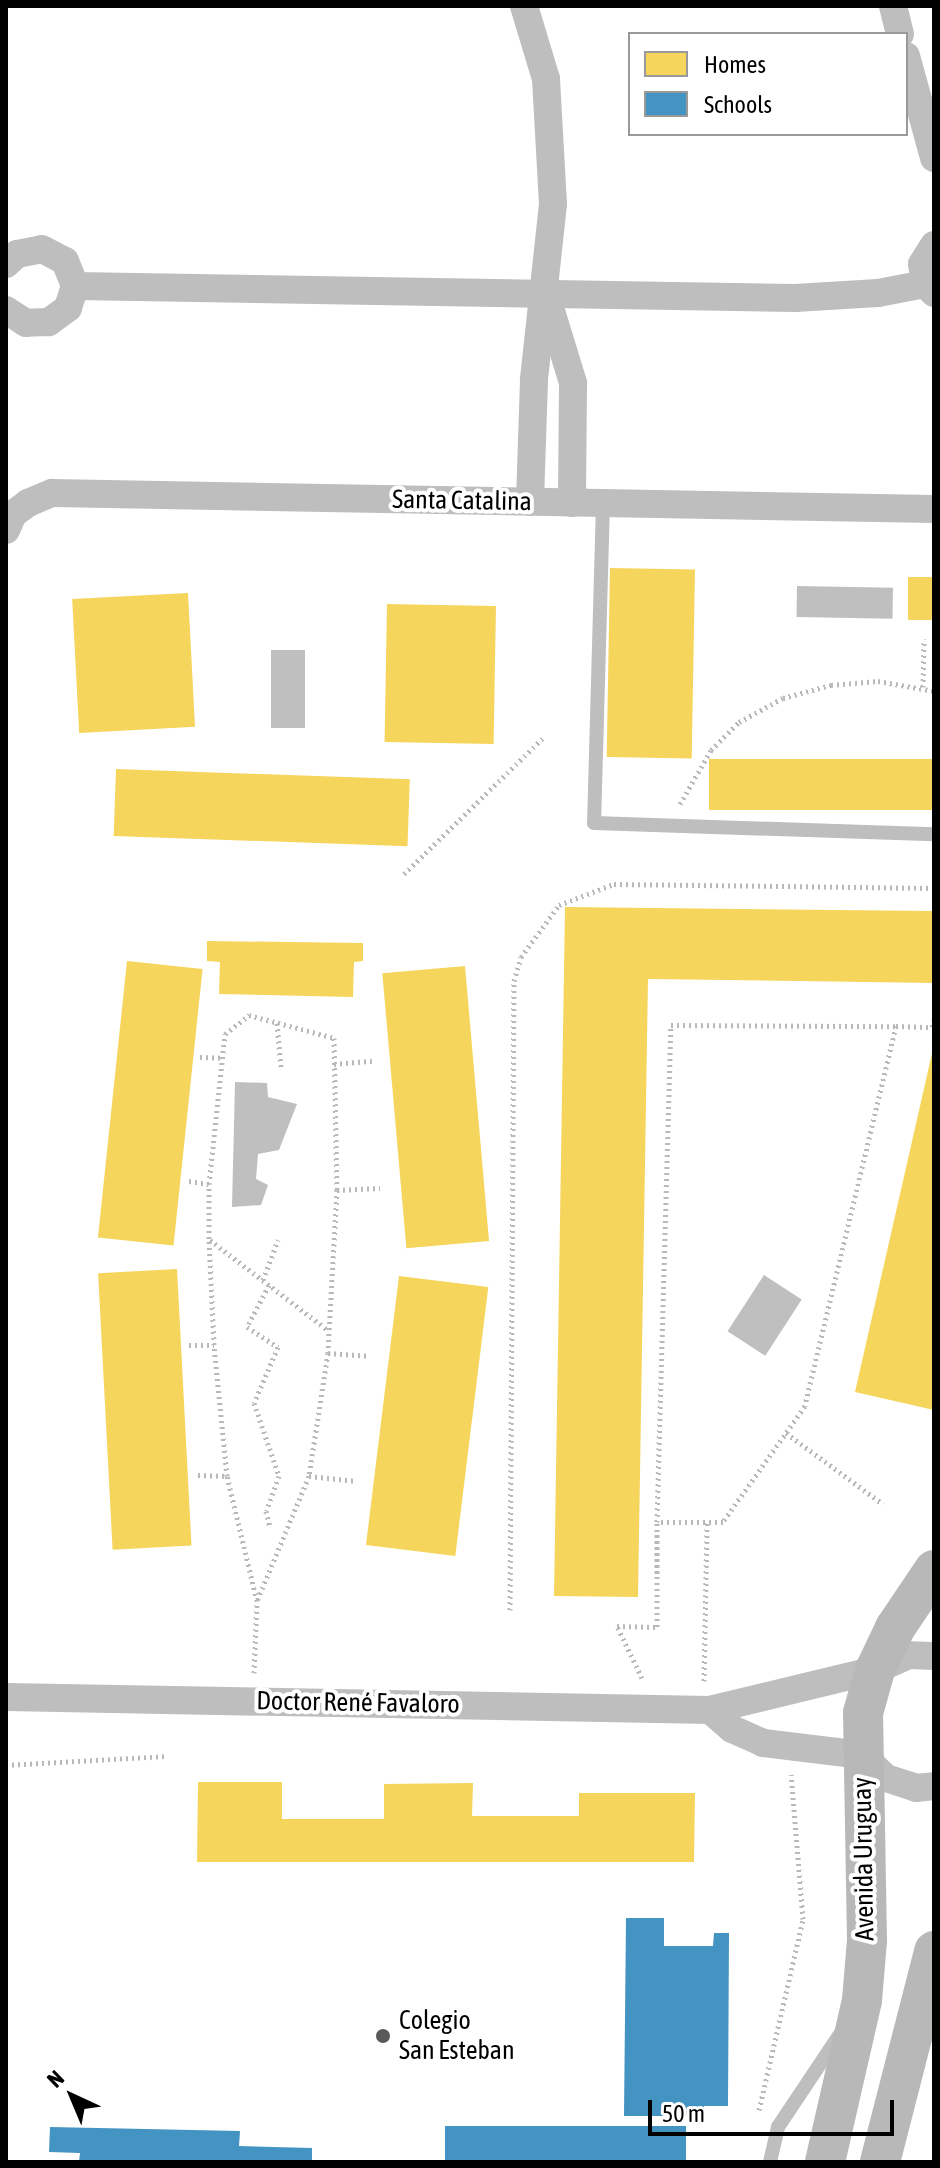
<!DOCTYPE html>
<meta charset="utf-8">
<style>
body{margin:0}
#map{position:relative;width:940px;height:2168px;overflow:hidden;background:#fff;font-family:"Asap Condensed",sans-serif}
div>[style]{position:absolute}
.water>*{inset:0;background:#bfbfbf;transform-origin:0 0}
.homes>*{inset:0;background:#f6d55c;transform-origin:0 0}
.schools>*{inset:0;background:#4393c3;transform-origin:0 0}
.path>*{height:5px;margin-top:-2.5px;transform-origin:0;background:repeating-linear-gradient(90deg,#b9b9b9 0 2px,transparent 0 6px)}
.lane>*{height:14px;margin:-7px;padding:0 7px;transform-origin:7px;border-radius:7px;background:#bebebe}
.street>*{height:28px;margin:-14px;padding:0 14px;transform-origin:14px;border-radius:14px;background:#bebebe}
.secondary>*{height:40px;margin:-20px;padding:0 20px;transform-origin:20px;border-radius:20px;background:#b8b8b8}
.dots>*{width:22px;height:22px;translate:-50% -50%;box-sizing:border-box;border:4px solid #fff;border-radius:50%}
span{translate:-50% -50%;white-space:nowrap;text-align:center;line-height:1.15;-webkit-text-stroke:8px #fff;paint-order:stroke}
.street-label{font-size:26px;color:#000}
.poi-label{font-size:26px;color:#000}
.left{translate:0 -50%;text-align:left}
.frame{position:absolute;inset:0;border:8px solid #000;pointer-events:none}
.legend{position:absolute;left:628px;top:32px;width:280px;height:104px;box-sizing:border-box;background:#fff;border:2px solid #999;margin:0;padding:10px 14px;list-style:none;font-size:24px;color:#000}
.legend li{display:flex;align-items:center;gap:16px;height:40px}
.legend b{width:40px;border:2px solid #999}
.north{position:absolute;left:32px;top:2056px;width:80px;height:80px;-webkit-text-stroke:6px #fff;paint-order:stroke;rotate:316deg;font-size:22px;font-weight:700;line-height:32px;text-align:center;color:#000}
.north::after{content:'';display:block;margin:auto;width:28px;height:36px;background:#000;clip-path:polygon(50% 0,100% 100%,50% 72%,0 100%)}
.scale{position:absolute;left:648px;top:2100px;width:246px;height:36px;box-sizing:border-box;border:4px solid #000;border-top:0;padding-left:10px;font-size:24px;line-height:28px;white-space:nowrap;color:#000;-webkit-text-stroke:6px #fff;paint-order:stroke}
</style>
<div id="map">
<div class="water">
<i style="left:797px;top:586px;width:96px;height:31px;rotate:1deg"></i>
<i style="left:271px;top:650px;width:34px;height:78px"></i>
<i style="clip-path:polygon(235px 1082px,267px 1083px,268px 1097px,297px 1104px,279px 1150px,258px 1154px,256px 1179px,268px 1185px,261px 1205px,232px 1207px)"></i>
<i style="left:764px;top:1275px;width:45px;height:67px;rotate:33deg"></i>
</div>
<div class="homes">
<i style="left:610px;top:568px;width:85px;height:189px;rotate:1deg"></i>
<i style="left:934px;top:577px;width:43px;height:26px;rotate:90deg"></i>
<i style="left:188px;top:593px;width:134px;height:116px;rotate:87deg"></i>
<i style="left:387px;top:604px;width:109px;height:138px;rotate:1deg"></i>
<i style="left:709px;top:759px;width:225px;height:51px"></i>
<i style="left:116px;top:769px;width:294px;height:67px;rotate:2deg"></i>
<i style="clip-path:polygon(565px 907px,934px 911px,934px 983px,648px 979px,638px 1597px,554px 1596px)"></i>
<i style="clip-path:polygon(207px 941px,363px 943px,363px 961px,354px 962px,353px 997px,219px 994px,220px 962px,207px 961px)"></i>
<i style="left:127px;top:961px;width:76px;height:278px;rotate:6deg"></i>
<i style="left:465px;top:966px;width:276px;height:83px;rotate:85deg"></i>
<i style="clip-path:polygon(933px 1049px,934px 1050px,934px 1410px,855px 1392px)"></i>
<i style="left:177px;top:1269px;width:277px;height:79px;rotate:87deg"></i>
<i style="left:399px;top:1276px;width:90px;height:271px;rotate:7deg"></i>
<i style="clip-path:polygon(198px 1782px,282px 1782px,282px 1819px,384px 1819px,384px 1784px,473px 1783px,472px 1816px,579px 1816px,579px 1793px,695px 1793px,694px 1862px,197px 1862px)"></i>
</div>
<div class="schools">
<i style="clip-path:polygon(626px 1918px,664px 1918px,664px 1946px,713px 1946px,714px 1933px,729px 1933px,728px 2106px,704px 2106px,704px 2116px,624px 2116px)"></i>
<i style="left:445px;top:2126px;width:241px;height:36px"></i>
<i style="clip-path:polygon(50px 2127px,240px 2131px,239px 2146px,312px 2148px,312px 2162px,79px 2162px,80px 2153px,49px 2152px)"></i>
</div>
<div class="path">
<i style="left:923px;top:687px;width:48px;rotate:-88.8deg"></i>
<i style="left:680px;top:804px;width:62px;rotate:-60.1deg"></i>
<i style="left:711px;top:750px;width:40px;rotate:-45deg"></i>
<i style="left:739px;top:722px;width:50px;rotate:-28.6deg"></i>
<i style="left:783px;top:698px;width:50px;rotate:-15.2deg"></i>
<i style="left:831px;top:685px;width:47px;rotate:-4.9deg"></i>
<i style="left:878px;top:681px;width:57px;rotate:10.1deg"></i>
<i style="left:404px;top:874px;width:194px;rotate:-44.4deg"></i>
<i style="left:277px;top:1023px;width:44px;rotate:84.8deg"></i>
<i style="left:896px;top:1026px;width:36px;rotate:2deg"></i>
<i style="left:932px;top:1027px;width:7px;rotate:-74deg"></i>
<i style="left:200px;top:1057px;width:23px;rotate:2deg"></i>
<i style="left:334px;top:1064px;width:38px;rotate:-5deg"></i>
<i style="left:189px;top:1181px;width:20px;rotate:9deg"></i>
<i style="left:337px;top:1190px;width:43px;rotate:-2.7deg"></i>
<i style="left:210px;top:1240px;width:150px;rotate:37.4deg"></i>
<i style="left:263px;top:1280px;width:43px;rotate:-69.4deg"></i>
<i style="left:269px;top:1285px;width:47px;rotate:117.6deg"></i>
<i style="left:247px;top:1327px;width:37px;rotate:33deg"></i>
<i style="left:278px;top:1347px;width:61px;rotate:113.2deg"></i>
<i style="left:254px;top:1403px;width:77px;rotate:71.1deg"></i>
<i style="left:279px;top:1476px;width:37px;rotate:110deg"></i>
<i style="left:266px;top:1511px;width:16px;rotate:76deg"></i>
<i style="left:189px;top:1345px;width:25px"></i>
<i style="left:328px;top:1353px;width:39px;rotate:4deg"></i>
<i style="left:786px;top:1433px;width:120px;rotate:36.2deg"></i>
<i style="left:198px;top:1475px;width:29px;rotate:2deg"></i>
<i style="left:309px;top:1476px;width:48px;rotate:5.9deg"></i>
<i style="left:510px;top:1610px;width:629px;rotate:-89.64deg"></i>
<i style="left:514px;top:981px;width:25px;rotate:-74deg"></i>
<i style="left:521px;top:957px;width:64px;rotate:-53.8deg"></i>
<i style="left:559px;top:905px;width:59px;rotate:-20.9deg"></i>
<i style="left:614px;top:884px;width:320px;rotate:0.7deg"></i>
<i style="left:254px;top:1673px;width:72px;rotate:-87.6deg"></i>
<i style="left:257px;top:1601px;width:129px;rotate:-103.5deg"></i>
<i style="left:227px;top:1476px;width:132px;rotate:-95.7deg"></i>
<i style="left:214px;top:1345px;width:106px;rotate:-92.7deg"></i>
<i style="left:209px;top:1239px;width:55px;rotate:-90deg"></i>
<i style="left:209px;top:1184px;width:151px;rotate:-83.9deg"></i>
<i style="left:225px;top:1034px;width:31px;rotate:-38deg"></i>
<i style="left:249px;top:1015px;width:88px;rotate:15.1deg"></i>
<i style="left:334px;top:1038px;width:152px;rotate:88.9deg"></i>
<i style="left:337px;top:1190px;width:163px;rotate:93.2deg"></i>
<i style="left:328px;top:1353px;width:124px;rotate:98.8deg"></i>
<i style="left:309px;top:1476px;width:135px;rotate:112.6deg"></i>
<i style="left:642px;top:1678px;width:58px;rotate:-115.7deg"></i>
<i style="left:617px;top:1626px;width:40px;rotate:1.4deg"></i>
<i style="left:657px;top:1627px;width:105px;rotate:-90deg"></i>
<i style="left:657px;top:1522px;width:497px;rotate:-88.4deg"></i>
<i style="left:671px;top:1025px;width:225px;rotate:0.3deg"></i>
<i style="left:896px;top:1026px;width:391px;rotate:103.5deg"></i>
<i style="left:805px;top:1406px;width:142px;rotate:125.3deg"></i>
<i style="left:723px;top:1522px;width:66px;rotate:180deg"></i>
<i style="left:704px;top:1681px;width:159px;rotate:-88.9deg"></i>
<i style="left:6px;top:1765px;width:159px;rotate:-3.2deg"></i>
<i style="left:759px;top:2110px;width:196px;rotate:-77deg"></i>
<i style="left:803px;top:1919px;width:145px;rotate:-94.7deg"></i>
</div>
<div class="lane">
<i style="left:603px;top:503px;width:320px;rotate:91.6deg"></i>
<i style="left:594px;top:823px;width:340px;rotate:1.9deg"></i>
<i style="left:770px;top:2162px;width:36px;rotate:-77deg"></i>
<i style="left:778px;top:2127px;width:112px;rotate:-56.3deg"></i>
</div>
<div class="street">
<i style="left:524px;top:6px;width:76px;rotate:73.2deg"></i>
<i style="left:546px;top:79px;width:125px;rotate:86.8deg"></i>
<i style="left:553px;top:204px;width:177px;rotate:96.2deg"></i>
<i style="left:534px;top:380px;width:122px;rotate:91.9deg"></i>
<i style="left:893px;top:6px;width:29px;rotate:76deg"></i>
<i style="left:906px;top:56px;width:106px;rotate:74.6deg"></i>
<i style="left:934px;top:245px;width:22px;rotate:122deg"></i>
<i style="left:922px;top:264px;width:20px;rotate:81deg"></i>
<i style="left:925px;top:284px;width:13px;rotate:45deg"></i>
<i style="left:6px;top:264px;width:15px;rotate:-42deg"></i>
<i style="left:17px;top:254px;width:25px;rotate:-11deg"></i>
<i style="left:42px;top:249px;width:26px;rotate:28deg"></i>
<i style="left:65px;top:261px;width:27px;rotate:68deg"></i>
<i style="left:75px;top:286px;width:23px;rotate:108deg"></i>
<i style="left:68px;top:308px;width:24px;rotate:144deg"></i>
<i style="left:49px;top:322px;width:23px;rotate:178deg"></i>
<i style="left:26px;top:323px;width:24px;rotate:-147deg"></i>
<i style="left:75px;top:286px;width:720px;rotate:0.95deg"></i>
<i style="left:795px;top:298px;width:83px;rotate:-3.4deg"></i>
<i style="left:878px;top:293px;width:48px;rotate:-10.8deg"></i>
<i style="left:548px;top:301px;width:86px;rotate:73deg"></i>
<i style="left:573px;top:383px;width:120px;rotate:90.5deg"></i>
<i style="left:6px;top:530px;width:17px;rotate:-66deg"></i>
<i style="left:13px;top:514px;width:19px;rotate:-36deg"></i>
<i style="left:28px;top:503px;width:26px;rotate:-23deg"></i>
<i style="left:52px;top:493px;width:882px;rotate:1.04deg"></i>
<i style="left:934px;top:1656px;width:25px;rotate:-178deg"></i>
<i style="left:909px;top:1655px;width:37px;rotate:156deg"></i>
<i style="left:875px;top:1670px;width:170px;rotate:166.4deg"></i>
<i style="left:710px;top:1710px;width:29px;rotate:41deg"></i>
<i style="left:732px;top:1729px;width:34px;rotate:24deg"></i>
<i style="left:763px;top:1743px;width:100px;rotate:6.9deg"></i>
<i style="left:862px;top:1755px;width:33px;rotate:44deg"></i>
<i style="left:886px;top:1778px;width:32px;rotate:18deg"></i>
<i style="left:916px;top:1788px;width:18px;rotate:-6deg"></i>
<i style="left:6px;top:1697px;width:704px;rotate:1.06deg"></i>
</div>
<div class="secondary">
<i style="left:825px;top:2162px;width:166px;rotate:-77.1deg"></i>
<i style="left:862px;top:2000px;width:60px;rotate:-85.2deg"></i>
<i style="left:867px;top:1940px;width:227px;rotate:-91deg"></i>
<i style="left:863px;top:1713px;width:45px;rotate:-74.4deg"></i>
<i style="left:875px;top:1670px;width:47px;rotate:-64.5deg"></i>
<i style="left:895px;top:1628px;width:70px;rotate:-56.1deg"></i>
<i style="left:880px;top:2162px;width:218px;rotate:-75.6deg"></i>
</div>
<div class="dots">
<i style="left:383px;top:2036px;background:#595959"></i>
</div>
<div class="street-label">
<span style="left:462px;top:501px;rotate:1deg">Santa Catalina</span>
<span style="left:358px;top:1703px;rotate:1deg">Doctor René Favaloro</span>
<span style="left:864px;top:1859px;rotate:-91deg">Avenida Uruguay</span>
</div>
<div class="poi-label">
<span class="left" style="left:399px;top:2036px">Colegio<br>San Esteban</span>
</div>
<div class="frame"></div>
<ul class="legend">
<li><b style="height:22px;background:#f6d55c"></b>Homes</li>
<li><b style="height:22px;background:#4393c3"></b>Schools</li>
</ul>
<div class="north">N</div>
<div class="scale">50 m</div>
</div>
